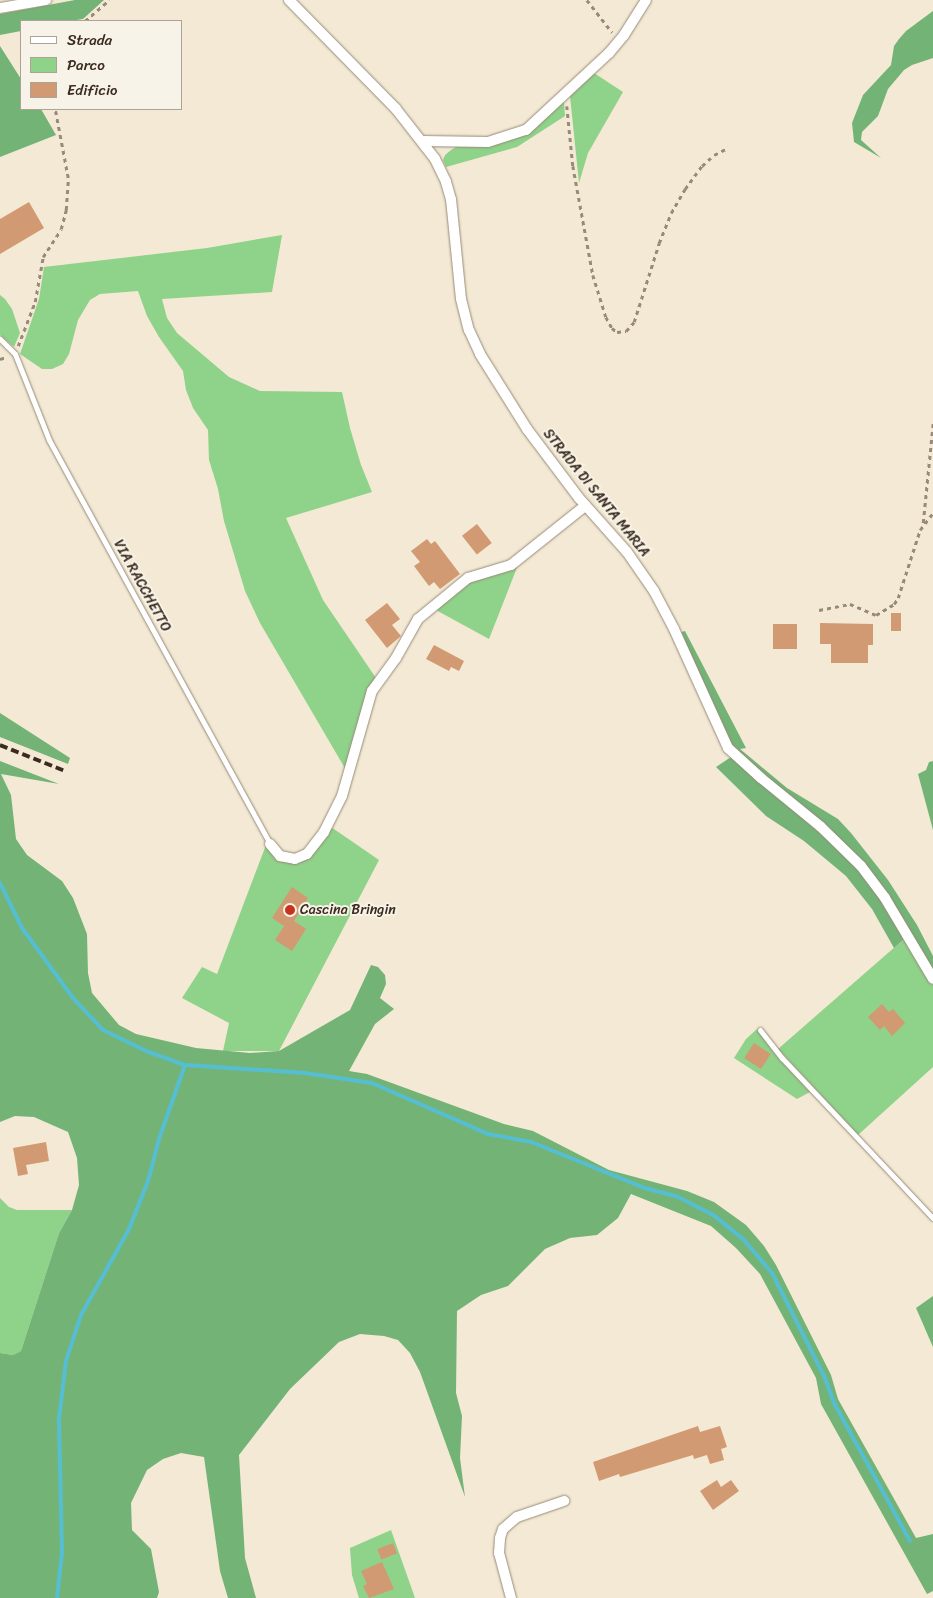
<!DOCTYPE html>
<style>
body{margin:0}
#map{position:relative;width:933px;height:1598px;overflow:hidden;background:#f3e9d4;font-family:Sriracha,sans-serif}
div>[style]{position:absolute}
.green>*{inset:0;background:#8fd28a}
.forest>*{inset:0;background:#73b476}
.stream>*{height:4px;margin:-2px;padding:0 2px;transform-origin:2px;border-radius:2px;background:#56bed3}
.building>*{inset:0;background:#d29a72;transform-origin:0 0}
.path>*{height:2.5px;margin-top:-1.25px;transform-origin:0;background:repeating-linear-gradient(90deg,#978a79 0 4px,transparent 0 8px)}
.roads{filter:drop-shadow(0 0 1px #978a79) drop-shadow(0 0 1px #978a79)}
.lane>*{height:5px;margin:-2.5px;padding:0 2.5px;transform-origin:2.5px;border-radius:2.5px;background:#fff}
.street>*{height:10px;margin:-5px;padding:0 5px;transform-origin:5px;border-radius:5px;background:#fff}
.rail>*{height:4px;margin-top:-2px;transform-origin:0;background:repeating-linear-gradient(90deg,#3b2a1e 0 8px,transparent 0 12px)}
.dots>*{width:14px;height:14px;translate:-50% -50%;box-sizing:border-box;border:2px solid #f7f3e8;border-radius:50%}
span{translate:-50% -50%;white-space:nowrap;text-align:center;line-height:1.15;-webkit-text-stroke:4px #f7f3e8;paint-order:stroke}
.street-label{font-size:14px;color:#3b2a1e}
.poi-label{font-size:14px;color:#3b2a1e}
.left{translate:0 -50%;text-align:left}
.legend{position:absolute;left:20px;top:20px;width:162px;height:90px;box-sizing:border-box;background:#f7f3e8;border:1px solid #aca397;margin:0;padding:6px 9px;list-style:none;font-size:15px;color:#3b2a1e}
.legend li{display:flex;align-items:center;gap:10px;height:25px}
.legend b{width:25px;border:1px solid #aca397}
</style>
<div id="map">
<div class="green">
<i style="clip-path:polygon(594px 73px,623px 92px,588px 153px,579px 183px,570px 96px)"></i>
<i style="clip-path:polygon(564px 102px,565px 116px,517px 147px,446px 167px,443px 160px,445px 155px,451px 150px,459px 145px,529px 132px)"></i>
<i style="clip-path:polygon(282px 235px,272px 292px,162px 299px,167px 318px,177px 333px,229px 377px,260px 391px,342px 392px,350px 428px,361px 465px,372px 492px,286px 518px,323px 600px,376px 678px,346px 770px,260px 623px,245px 591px,224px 521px,218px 489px,209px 460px,208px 430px,193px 408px,186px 390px,183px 371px,159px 337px,147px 316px,138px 291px,100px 294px,90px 300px,78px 320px,69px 354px,63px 364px,52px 369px,42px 369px,20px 354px,39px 299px,44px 267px,207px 248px)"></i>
<i style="clip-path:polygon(0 295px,5px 299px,12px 309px,20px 333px,14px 347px,0 335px)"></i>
<i style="clip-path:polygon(518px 565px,489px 639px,434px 609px,460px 588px,478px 578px,508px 571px)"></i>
<i style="clip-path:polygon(331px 827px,379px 860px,279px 1051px,223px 1051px,229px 1023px,182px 998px,202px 967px,217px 974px,266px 845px,289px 863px)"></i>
<i style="clip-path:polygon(904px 939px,933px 984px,933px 1067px,858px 1135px,778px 1049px)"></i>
<i style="clip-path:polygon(757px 1029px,775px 1054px,810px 1092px,797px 1099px,734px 1058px,746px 1039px)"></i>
<i style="clip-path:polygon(0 1198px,9px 1207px,17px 1210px,72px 1210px,59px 1233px,21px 1351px,13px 1355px,0 1353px)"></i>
<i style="clip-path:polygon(391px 1530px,415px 1598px,359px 1598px,352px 1575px,350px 1548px)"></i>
</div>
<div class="forest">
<i style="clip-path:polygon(75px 0,104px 0,83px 19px,70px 21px,21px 21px,21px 31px,0 35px,0 14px)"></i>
<i style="clip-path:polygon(933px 11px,933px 58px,912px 65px,904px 70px,888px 89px,878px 116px,862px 132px,861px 140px,881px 158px,854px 142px,852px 123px,863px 95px,891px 65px,894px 46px,899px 39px,906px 31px)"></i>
<i style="clip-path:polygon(0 46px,21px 79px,21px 109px,41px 109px,56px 135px,0 157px)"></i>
<i style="clip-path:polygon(685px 631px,746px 748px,740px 749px,787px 788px,838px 819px,851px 833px,888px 880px,917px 925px,933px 956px,933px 974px,886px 894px,733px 747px,712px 706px,681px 632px)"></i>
<i style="clip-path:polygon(0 713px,70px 758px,68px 764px,0 737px)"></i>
<i style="clip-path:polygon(731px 757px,851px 860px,873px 886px,904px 939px,894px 948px,872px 909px,846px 876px,804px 841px,766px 816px,716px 767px)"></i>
<i style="clip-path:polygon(0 761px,59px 784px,1px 774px,11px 795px,16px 839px,27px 855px,62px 881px,73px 898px,87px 934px,88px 973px,92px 993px,119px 1025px,136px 1034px,196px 1048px,250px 1053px,279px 1051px,350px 1010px,371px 965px,378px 967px,385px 975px,386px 984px,380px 998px,394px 1009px,375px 1024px,349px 1071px,367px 1074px,504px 1124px,533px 1131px,609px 1170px,687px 1191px,714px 1202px,746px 1225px,764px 1246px,776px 1265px,831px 1375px,838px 1399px,916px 1538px,933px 1534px,933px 1591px,927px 1594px,821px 1404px,816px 1378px,760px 1274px,736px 1248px,711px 1226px,631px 1194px,618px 1218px,597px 1235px,570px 1238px,545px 1249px,508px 1286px,481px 1295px,457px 1311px,456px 1393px,462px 1416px,460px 1458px,465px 1497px,420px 1372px,410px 1353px,398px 1340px,384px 1336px,360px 1334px,339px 1342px,290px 1389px,239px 1455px,245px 1558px,256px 1598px,228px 1598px,220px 1571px,204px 1457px,181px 1453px,163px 1459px,147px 1470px,131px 1503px,132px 1530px,151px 1549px,159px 1592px,157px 1598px,0 1598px,0 1353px,13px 1355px,21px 1351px,59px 1233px,72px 1210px,79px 1185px,77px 1158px,68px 1132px,34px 1117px,15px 1116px,0 1122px)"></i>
<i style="clip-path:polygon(933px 761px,933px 830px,918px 774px,926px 770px,929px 762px)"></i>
<i style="clip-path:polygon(933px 1296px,933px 1347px,916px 1308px)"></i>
</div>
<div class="stream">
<i style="left:0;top:883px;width:50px;rotate:63.9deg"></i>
<i style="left:22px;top:928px;width:87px;rotate:53.9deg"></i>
<i style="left:73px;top:998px;width:44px;rotate:46.8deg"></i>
<i style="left:103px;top:1030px;width:48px;rotate:26deg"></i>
<i style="left:146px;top:1051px;width:41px;rotate:19.7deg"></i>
<i style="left:185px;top:1065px;width:120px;rotate:3.8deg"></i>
<i style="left:305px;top:1073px;width:68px;rotate:8.5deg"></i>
<i style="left:372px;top:1083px;width:127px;rotate:23.7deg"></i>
<i style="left:488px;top:1134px;width:44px;rotate:10.5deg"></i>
<i style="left:531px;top:1142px;width:123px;rotate:22deg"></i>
<i style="left:645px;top:1188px;width:34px;rotate:15deg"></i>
<i style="left:678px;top:1197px;width:38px;rotate:27deg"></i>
<i style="left:712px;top:1214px;width:40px;rotate:39deg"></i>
<i style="left:743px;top:1239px;width:45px;rotate:49.5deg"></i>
<i style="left:772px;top:1273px;width:118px;rotate:63.2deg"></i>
<i style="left:825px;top:1378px;width:29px;rotate:70deg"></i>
<i style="left:835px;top:1405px;width:155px;rotate:61.1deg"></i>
<i style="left:57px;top:1598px;width:45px;rotate:-83.7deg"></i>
<i style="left:62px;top:1553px;width:134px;rotate:-91.3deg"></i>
<i style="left:59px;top:1419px;width:58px;rotate:-83.1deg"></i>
<i style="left:66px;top:1361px;width:48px;rotate:-71.9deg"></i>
<i style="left:81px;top:1315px;width:98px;rotate:-60.8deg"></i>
<i style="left:129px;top:1229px;width:52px;rotate:-68.4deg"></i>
<i style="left:148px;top:1181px;width:47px;rotate:-75.1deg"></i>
<i style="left:160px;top:1136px;width:75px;rotate:-70.6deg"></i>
</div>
<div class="building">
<i style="clip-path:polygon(29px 202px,44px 228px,0 254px,0 219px)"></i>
<i style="left:477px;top:524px;width:24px;height:19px;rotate:52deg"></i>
<i style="clip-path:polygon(427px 539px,431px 544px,435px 541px,460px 574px,440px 589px,434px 582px,429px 586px,414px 566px,420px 562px,411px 551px)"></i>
<i style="clip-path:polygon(387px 603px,400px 619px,392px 625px,401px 636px,387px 648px,365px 620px)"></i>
<i style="left:891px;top:613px;width:10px;height:18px"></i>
<i style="clip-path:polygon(820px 623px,873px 624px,873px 645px,868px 645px,868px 663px,831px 663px,831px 644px,820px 644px)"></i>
<i style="left:773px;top:624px;width:24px;height:25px"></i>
<i style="clip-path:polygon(434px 645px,464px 661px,459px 671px,451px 667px,449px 671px,426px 659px)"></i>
<i style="clip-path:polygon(292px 887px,308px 898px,294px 921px,306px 929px,292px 951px,275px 940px,284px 926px,272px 918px)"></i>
<i style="clip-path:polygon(882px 1004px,889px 1012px,893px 1009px,905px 1023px,892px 1036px,884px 1026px,880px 1030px,868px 1017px)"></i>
<i style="left:754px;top:1043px;width:20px;height:18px;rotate:33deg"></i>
<i style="clip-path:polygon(46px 1142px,49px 1161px,26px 1165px,28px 1174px,18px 1176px,13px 1148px)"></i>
<i style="clip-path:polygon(698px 1426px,700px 1432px,720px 1426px,727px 1447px,721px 1449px,724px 1460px,710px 1464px,707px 1455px,694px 1459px,693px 1455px,620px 1477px,619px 1474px,599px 1481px,593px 1462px)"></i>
<i style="clip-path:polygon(717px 1480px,721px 1487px,731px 1480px,739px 1491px,713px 1510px,700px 1491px)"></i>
<i style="left:393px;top:1543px;width:11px;height:17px;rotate:68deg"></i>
<i style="clip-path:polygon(382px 1562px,394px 1589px,369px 1598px,363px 1586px,367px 1584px,361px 1571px)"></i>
</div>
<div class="path">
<i style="left:587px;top:0;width:41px;rotate:52deg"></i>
<i style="left:85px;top:21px;width:32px;rotate:-41deg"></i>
<i style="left:567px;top:106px;width:60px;rotate:84.3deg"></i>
<i style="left:573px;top:166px;width:111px;rotate:79.6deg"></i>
<i style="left:593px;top:275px;width:44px;rotate:72.8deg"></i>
<i style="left:606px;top:317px;width:13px;rotate:61deg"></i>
<i style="left:612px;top:328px;width:6px;rotate:39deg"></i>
<i style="left:617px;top:332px;width:9px;rotate:-6deg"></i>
<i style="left:626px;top:331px;width:12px;rotate:-48deg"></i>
<i style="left:634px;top:322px;width:83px;rotate:-72.4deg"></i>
<i style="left:659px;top:243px;width:32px;rotate:-68deg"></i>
<i style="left:671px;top:213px;width:28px;rotate:-60deg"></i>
<i style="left:685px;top:189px;width:29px;rotate:-54deg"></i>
<i style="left:702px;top:166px;width:16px;rotate:-43deg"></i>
<i style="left:714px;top:155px;width:16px;rotate:-27deg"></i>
<i style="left:18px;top:346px;width:47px;rotate:-68.9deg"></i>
<i style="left:35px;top:302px;width:46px;rotate:-79.9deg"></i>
<i style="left:43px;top:257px;width:33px;rotate:-57deg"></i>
<i style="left:61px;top:229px;width:20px;rotate:-75deg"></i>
<i style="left:66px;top:210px;width:32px;rotate:-86deg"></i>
<i style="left:68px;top:178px;width:70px;rotate:-100.7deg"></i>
<i style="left:0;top:359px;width:6px;rotate:-18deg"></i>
<i style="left:923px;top:523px;width:101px;rotate:-84.3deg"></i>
<i style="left:819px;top:610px;width:32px;rotate:-11deg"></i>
<i style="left:850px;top:604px;width:28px;rotate:23deg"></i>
<i style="left:876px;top:615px;width:21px;rotate:-31deg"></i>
<i style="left:894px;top:604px;width:7px;rotate:-56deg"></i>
<i style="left:898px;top:598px;width:71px;rotate:-72.1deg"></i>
<i style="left:920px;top:530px;width:21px;rotate:-53deg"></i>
</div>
<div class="roads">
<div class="lane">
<i style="left:0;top:339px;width:21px;rotate:45deg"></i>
<i style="left:15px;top:354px;width:92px;rotate:68.4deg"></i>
<i style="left:49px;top:440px;width:460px;rotate:61.3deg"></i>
<i style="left:760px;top:1030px;width:36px;rotate:52deg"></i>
<i style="left:782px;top:1058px;width:220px;rotate:46.7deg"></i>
</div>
<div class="street">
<i style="left:289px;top:0;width:153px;rotate:45.5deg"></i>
<i style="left:396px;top:109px;width:63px;rotate:52deg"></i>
<i style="left:435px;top:159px;width:25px;rotate:64deg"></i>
<i style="left:446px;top:182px;width:18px;rotate:74deg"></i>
<i style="left:451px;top:199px;width:100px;rotate:84.3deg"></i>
<i style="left:461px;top:299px;width:32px;rotate:76deg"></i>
<i style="left:469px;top:330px;width:26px;rotate:65deg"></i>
<i style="left:480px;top:354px;width:89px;rotate:57.9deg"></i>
<i style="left:527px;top:429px;width:86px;rotate:53deg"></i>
<i style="left:579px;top:498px;width:72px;rotate:48.4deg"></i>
<i style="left:627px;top:552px;width:47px;rotate:55.3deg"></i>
<i style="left:654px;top:591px;width:43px;rotate:62.2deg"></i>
<i style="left:674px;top:629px;width:131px;rotate:65.6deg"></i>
<i style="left:728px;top:748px;width:45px;rotate:42.3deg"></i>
<i style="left:761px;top:778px;width:77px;rotate:39.2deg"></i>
<i style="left:821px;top:827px;width:56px;rotate:44.3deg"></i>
<i style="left:861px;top:866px;width:40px;rotate:53deg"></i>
<i style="left:885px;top:898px;width:94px;rotate:59.3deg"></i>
<i style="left:0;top:8px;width:47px;rotate:-9.9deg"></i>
<i style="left:423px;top:141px;width:65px;rotate:0.9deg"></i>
<i style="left:488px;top:142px;width:40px;rotate:-18deg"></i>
<i style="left:526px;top:130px;width:113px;rotate:-42.9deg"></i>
<i style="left:609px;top:53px;width:23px;rotate:-50deg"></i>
<i style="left:624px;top:35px;width:41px;rotate:-57.8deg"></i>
<i style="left:270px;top:844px;width:16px;rotate:50deg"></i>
<i style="left:280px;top:856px;width:15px;rotate:11deg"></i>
<i style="left:295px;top:859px;width:13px;rotate:-23deg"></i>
<i style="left:307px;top:854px;width:28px;rotate:-52deg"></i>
<i style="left:324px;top:832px;width:40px;rotate:-63.4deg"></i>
<i style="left:342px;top:796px;width:109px;rotate:-74.1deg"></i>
<i style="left:372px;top:691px;width:41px;rotate:-54deg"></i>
<i style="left:396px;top:658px;width:45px;rotate:-60.6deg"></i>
<i style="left:418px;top:619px;width:65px;rotate:-39.4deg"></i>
<i style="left:468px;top:578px;width:45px;rotate:-16.8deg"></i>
<i style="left:511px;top:565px;width:95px;rotate:-38.6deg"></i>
<i style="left:511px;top:1598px;width:47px;rotate:-104.9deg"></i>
<i style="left:499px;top:1553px;width:15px;rotate:-86deg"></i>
<i style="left:500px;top:1538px;width:9px;rotate:-72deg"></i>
<i style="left:503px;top:1529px;width:18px;rotate:-41deg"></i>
<i style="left:517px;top:1517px;width:50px;rotate:-18.8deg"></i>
</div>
</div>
<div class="rail">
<i style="left:0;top:745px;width:70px;rotate:21.8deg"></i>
</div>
<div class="dots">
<i style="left:290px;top:910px;background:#c8321e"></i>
</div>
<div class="street-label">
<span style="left:596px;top:493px;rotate:51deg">STRADA DI SANTA MARIA</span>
<span style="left:142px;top:586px;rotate:61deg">VIA RACCHETTO</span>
</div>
<div class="poi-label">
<span class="left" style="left:300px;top:910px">Cascina Bringin</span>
</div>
<ul class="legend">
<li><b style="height:6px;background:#fff"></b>Strada</li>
<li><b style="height:14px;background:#8fd28a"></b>Parco</li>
<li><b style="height:14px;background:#d29a72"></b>Edificio</li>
</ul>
</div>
